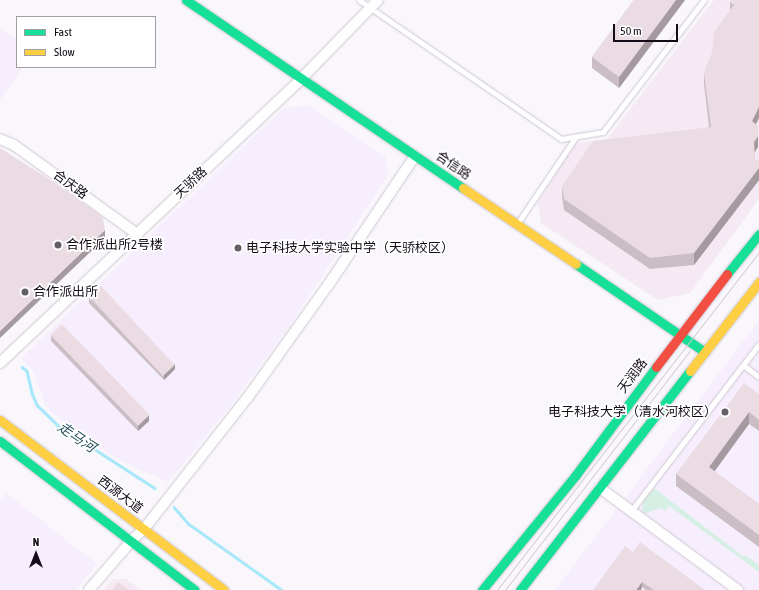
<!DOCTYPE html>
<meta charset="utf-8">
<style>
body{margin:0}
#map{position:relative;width:759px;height:590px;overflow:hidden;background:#f9f6fc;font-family:"Asap Condensed","Noto Sans SC",sans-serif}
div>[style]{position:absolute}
.commercial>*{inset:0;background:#f5e9f3}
.built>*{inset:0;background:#f7eefd}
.green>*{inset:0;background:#d5efe4}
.stream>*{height:2.5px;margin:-1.25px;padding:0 1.25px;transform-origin:1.25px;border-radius:1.25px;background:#a6e7fa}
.roads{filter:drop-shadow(0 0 1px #cec8d1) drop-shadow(0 0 1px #cec8d1)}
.lane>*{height:5px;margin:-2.5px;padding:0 2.5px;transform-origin:2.5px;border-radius:2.5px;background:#fefeff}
.street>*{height:10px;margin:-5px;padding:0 5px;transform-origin:5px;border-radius:5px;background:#fefeff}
.fast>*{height:9px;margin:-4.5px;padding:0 4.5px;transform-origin:4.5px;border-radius:4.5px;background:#16e098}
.slow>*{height:9px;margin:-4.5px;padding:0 4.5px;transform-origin:4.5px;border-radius:4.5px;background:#ffcf43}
.jam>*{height:9px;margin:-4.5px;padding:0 4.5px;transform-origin:4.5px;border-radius:4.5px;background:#f24e42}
.tram>*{height:1px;margin:-0.5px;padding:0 0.5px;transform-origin:0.5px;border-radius:0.5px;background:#ceccce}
.wall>*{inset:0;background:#cabdc4}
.shaded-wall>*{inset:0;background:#a49aa0}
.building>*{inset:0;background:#ebdce4;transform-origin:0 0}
.dots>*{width:11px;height:11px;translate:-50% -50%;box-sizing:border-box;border:2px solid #fff;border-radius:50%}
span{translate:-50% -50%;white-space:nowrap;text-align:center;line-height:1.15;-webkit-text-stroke:3.5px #fff;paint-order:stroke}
.street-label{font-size:13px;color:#140d17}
.poi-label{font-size:13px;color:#140d17}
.left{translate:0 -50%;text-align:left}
.right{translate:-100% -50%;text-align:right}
.water-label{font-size:14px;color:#27515b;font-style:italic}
.legend{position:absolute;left:16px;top:16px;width:140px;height:52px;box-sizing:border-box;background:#fff;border:1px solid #a19ea2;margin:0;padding:5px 7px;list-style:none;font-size:12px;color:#140d17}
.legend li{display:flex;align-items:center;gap:8px;height:20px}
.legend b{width:20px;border:1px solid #a19ea2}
.north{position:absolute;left:16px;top:534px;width:40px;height:40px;-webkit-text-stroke:3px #fff;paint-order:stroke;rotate:0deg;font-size:11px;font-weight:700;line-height:16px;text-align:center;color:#140d17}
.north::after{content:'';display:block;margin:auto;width:14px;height:18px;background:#140d17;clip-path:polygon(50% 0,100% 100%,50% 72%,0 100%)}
.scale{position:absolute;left:613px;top:24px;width:65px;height:18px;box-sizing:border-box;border:2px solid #140d17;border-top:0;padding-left:5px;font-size:12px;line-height:14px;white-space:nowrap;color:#140d17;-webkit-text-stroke:3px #fff;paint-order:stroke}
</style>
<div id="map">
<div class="commercial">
<i style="clip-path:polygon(714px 0,759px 0,759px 199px,690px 293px,658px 300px,541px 223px,538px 202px,575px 143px,607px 139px)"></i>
<i style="clip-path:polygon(113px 579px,126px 579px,141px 590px,103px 590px)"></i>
</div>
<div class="built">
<i style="clip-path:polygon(0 29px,17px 40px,17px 67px,23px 67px,0 100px)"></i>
<i style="clip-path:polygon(309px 105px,385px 156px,389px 174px,292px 322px,228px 409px,168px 482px,138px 469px,107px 453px,51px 412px,45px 405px,34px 372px,21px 358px,284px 108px)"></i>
<i style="clip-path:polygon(759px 320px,759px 590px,555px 590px,621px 503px)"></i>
<i style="clip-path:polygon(6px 493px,97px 564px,76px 590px,0 590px,0 501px)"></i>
</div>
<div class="green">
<i style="clip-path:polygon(654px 488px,744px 557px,745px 555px,759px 565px,759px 572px,669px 506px,665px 511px,660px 508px,647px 513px,642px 513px,643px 502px)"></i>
</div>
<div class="stream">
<i style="left:22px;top:367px;width:6px;rotate:39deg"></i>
<i style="left:27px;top:371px;width:23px;rotate:77deg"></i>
<i style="left:32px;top:393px;width:13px;rotate:67deg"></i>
<i style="left:37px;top:405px;width:30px;rotate:44deg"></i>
<i style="left:59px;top:426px;width:114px;rotate:32.9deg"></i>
<i style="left:174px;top:507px;width:23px;rotate:49deg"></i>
<i style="left:189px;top:524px;width:114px;rotate:35.4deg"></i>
</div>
<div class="roads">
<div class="lane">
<i style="left:359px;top:0;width:245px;rotate:34.5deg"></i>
<i style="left:561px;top:139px;width:43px;rotate:-9.5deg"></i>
<i style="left:603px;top:132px;width:166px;rotate:-52.6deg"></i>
<i style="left:517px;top:224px;width:104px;rotate:-56deg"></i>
<i style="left:743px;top:365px;width:20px;rotate:37deg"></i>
<i style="left:631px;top:511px;width:210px;rotate:-52.5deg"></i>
</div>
<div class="street">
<i style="left:0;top:139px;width:15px;rotate:23deg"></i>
<i style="left:14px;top:145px;width:152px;rotate:35.9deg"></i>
<i style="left:0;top:363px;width:414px;rotate:-43.3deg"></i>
<i style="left:301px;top:79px;width:110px;rotate:-45.7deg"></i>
<i style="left:600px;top:488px;width:172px;rotate:36.5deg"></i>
<i style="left:89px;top:590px;width:66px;rotate:-49.3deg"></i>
<i style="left:132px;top:540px;width:16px;rotate:-43deg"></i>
<i style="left:144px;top:529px;width:168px;rotate:-51.8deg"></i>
<i style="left:248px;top:397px;width:139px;rotate:-54.4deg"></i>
<i style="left:329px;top:284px;width:154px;rotate:-56.1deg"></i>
</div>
<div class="fast">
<i style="left:186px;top:0;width:335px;rotate:34.2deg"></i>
<i style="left:576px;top:264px;width:156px;rotate:34.3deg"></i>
<i style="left:727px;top:274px;width:51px;rotate:-51.3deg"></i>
<i style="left:0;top:441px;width:245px;rotate:37.4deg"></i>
<i style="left:482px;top:590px;width:147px;rotate:-50.8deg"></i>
<i style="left:575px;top:476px;width:136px;rotate:-53.4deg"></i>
<i style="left:520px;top:590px;width:277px;rotate:-52.2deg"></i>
</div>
<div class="slow">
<i style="left:463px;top:188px;width:136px;rotate:33.9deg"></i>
<i style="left:690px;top:371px;width:113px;rotate:-52.2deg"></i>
<i style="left:0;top:420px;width:281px;rotate:37.2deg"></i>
</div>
<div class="jam">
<i style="left:656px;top:367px;width:117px;rotate:-52.6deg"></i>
</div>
</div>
<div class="tram">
<i style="left:497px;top:590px;width:428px;rotate:-52.2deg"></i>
<i style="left:505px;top:590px;width:302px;rotate:-52.3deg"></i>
</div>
<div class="wall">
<i style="clip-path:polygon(634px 0,685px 0,619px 88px,592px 68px,592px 57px)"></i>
<i style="clip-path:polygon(759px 0,759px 118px,756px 124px,758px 147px,755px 152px,755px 159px,759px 161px,759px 180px,694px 265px,650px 269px,564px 210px,562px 197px,562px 186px,709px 127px,704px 84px,704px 73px,730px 11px,730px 2px)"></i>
<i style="clip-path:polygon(89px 297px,175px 369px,164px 380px,89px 303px)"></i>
<i style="clip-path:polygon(51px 335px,149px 421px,138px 431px,51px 341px)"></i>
<i style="clip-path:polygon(759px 394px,759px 431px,749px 424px,714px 471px,759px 504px,759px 547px,676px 486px,676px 474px)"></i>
<i style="clip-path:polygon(633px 552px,705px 590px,646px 590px,642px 587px)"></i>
</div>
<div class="shaded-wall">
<i style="clip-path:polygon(676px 0,685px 0,619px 88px,619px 77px)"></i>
<i style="clip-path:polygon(759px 107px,759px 118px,752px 132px,752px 121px)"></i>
<i style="clip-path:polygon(758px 136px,758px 147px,754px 153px,754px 142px)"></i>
<i style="clip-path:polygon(759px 168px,759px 180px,694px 265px,694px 253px)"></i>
<i style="clip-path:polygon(105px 230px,105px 238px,0 338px,0 331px)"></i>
<i style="clip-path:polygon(175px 364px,175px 369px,164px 380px,164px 374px)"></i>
<i style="clip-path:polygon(749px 412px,749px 424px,709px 479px,709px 467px)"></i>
<i style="clip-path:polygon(149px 415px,149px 421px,138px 431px,138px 426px)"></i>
<i style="clip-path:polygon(642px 582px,642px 587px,641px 590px,636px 590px)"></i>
</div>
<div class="building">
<i style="clip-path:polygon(634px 0,676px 0,619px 77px,592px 57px)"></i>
<i style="clip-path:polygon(732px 0,759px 0,759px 107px,752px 121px,758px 126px,758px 136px,754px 142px,755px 159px,759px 161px,759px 168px,694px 253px,650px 258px,564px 199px,562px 186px,593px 141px,711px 127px,704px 73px,712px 53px,714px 32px,734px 5px,730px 2px)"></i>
<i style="clip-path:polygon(0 148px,44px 176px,99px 213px,103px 219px,105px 230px,0 331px)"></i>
<i style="left:101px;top:286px;width:108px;height:16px;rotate:47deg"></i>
<i style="left:62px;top:324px;width:126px;height:16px;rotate:46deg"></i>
<i style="clip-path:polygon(744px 383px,759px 394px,759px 420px,749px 412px,709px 467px,759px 504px,759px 535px,676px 474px)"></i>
<i style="clip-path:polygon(640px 542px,705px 590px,654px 590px,642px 582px,636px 590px,593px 590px,625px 546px,633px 552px)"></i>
<i style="clip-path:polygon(118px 582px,129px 590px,112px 590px)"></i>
</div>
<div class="dots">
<i style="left:58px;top:245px;background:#645f67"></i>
<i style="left:238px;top:248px;background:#645f67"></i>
<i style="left:25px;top:292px;background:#645f67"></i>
<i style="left:725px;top:412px;background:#645f67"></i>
</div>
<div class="street-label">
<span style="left:453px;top:166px;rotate:34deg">合信路</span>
<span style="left:191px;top:183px;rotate:-43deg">天骄路</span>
<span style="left:70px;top:185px;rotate:36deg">合庆路</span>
<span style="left:633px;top:376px;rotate:-53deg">天润路</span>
<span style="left:120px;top:495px;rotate:37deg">西源大道</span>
</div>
<div class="poi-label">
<span class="left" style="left:66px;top:245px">合作派出所2号楼</span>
<span class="left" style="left:246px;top:248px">电子科技大学实验中学（天骄校区）</span>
<span class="left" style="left:33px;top:292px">合作派出所</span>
<span class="right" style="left:717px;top:412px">电子科技大学（清水河校区）</span>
</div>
<div class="water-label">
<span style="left:77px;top:437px;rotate:34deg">走马河</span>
</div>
<ul class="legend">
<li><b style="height:5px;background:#16e098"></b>Fast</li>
<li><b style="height:5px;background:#ffcf43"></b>Slow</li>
</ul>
<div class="north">N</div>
<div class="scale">50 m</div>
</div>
